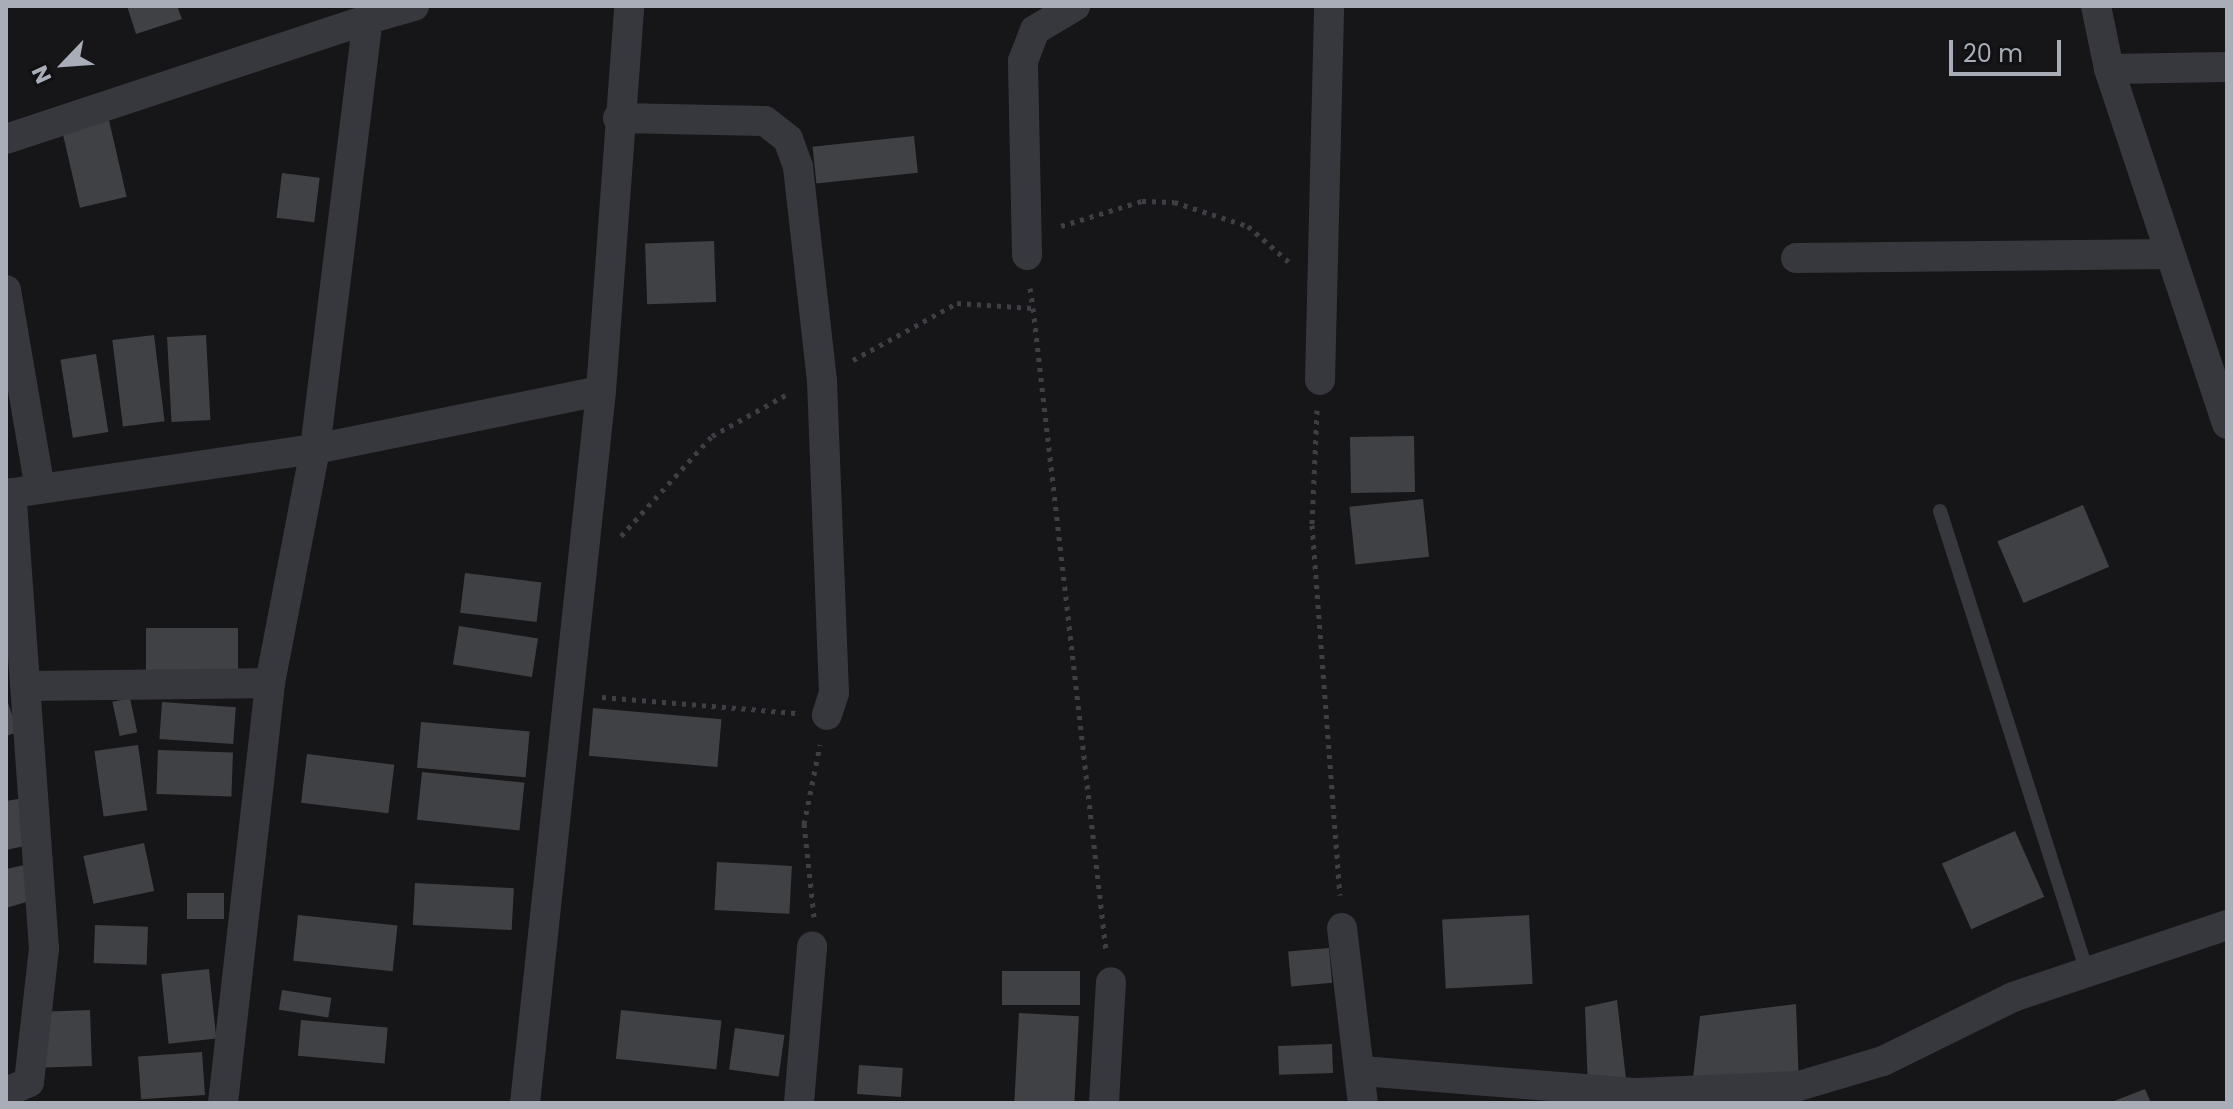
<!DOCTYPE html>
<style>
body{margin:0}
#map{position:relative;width:2233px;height:1109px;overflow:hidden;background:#161618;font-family:Poppins,sans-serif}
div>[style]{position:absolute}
.building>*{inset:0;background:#404145;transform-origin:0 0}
.path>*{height:5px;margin-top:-2.5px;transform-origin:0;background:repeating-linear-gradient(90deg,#3d3f44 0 4px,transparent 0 10px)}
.service>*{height:14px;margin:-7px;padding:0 7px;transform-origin:7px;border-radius:7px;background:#37383d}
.minor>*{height:30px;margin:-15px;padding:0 15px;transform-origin:15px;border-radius:15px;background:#37383d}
span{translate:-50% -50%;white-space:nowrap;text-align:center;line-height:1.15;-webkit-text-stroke:6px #111113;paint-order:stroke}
.frame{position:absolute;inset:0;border:8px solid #a8adb8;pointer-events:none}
.north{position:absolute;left:24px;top:24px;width:80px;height:80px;-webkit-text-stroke:6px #111113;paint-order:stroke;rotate:245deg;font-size:22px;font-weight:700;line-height:32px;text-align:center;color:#a8adb8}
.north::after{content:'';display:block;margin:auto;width:28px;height:36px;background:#a8adb8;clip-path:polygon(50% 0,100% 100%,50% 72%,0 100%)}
.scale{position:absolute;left:1949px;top:40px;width:112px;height:36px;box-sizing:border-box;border:4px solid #a8adb8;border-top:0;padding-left:10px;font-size:24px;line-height:28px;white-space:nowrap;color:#a8adb8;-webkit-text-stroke:6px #111113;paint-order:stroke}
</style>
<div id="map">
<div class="building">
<i style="clip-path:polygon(127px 6px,177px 6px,182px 19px,136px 34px)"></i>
<i style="left:108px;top:116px;width:83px;height:48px;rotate:77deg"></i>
<i style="left:914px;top:136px;width:37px;height:102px;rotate:84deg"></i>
<i style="left:282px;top:173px;width:38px;height:45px;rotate:7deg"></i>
<i style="left:714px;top:241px;width:61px;height:69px;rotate:88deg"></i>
<i style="left:154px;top:335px;width:87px;height:42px;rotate:83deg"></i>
<i style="left:206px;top:335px;width:85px;height:39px;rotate:87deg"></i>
<i style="left:96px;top:354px;width:79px;height:36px;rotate:81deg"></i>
<i style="left:1414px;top:436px;width:56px;height:64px;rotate:89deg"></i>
<i style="left:1423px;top:499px;width:58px;height:74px;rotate:84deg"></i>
<i style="left:2083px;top:505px;width:67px;height:93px;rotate:67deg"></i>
<i style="left:465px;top:573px;width:77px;height:40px;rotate:7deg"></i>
<i style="left:459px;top:626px;width:80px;height:39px;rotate:9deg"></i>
<i style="left:238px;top:628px;width:43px;height:92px;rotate:90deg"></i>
<i style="clip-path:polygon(6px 697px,18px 732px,6px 736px)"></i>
<i style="left:130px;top:698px;width:35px;height:18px;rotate:78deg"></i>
<i style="left:162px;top:702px;width:74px;height:37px;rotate:4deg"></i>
<i style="left:593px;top:708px;width:129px;height:48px;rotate:5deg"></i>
<i style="left:421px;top:722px;width:109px;height:46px;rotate:5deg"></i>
<i style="left:138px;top:745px;width:66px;height:44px;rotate:82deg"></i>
<i style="left:158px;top:750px;width:75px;height:44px;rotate:2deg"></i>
<i style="left:307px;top:754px;width:88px;height:49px;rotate:7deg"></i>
<i style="left:422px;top:772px;width:103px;height:48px;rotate:6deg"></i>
<i style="clip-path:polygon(24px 798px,34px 844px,6px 850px,6px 801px)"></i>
<i style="left:2015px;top:831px;width:72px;height:80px;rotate:66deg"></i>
<i style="left:144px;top:843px;width:49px;height:62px;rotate:78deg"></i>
<i style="left:717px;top:862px;width:75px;height:48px;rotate:3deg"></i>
<i style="clip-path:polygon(24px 865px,33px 900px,6px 908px,6px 869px)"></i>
<i style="left:415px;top:883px;width:99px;height:42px;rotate:3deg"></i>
<i style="left:224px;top:893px;width:26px;height:37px;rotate:90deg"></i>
<i style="left:298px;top:915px;width:100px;height:46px;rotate:6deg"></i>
<i style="left:1529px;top:915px;width:69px;height:87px;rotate:87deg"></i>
<i style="left:95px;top:925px;width:53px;height:38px;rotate:2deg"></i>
<i style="left:1329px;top:948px;width:35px;height:41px;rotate:85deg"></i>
<i style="left:209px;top:969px;width:70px;height:48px;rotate:84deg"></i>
<i style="left:1002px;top:971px;width:78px;height:34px"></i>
<i style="left:282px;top:990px;width:50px;height:20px;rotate:9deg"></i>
<i style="clip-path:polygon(1617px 1000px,1626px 1079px,1588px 1089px,1585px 1007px)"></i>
<i style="clip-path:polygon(1796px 1004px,1799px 1086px,1693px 1078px,1700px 1016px)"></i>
<i style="left:90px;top:1010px;width:56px;height:47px;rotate:88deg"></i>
<i style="left:621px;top:1010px;width:101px;height:49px;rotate:6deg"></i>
<i style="left:1019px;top:1013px;width:60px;height:90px;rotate:3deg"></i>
<i style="left:301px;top:1020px;width:87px;height:36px;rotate:5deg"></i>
<i style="left:735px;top:1028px;width:50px;height:42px;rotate:8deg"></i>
<i style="left:1332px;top:1044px;width:29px;height:54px;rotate:88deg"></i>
<i style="left:202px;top:1052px;width:43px;height:64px;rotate:86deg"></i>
<i style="left:859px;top:1065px;width:44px;height:29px;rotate:4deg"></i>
<i style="clip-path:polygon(2145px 1089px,2151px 1103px,2109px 1103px)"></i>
</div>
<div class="path">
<i style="left:1061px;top:226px;width:85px;rotate:-17.2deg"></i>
<i style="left:1142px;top:201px;width:32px;rotate:2deg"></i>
<i style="left:1174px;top:202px;width:78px;rotate:18deg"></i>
<i style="left:1248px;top:226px;width:55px;rotate:41.3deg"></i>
<i style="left:1030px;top:288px;width:20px;rotate:81deg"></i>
<i style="left:853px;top:360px;width:119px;rotate:-28.7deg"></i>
<i style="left:957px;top:303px;width:76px;rotate:3.8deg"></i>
<i style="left:1033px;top:308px;width:647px;rotate:83.52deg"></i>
<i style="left:1317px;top:410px;width:115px;rotate:92.5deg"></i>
<i style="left:1312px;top:525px;width:371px;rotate:85.7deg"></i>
<i style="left:621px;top:536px;width:135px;rotate:-47.7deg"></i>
<i style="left:712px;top:436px;width:90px;rotate:-29.1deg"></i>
<i style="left:602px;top:697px;width:194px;rotate:4.7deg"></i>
<i style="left:814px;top:917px;width:94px;rotate:-96.1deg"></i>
<i style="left:804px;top:824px;width:81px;rotate:-78.6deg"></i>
</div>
<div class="service">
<i style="left:1940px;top:511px;width:484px;rotate:72.3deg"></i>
</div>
<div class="minor">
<i style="left:2096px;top:6px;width:64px;rotate:78.3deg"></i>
<i style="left:2109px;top:69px;width:374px;rotate:71.6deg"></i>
<i style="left:2109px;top:69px;width:118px;rotate:-1deg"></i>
<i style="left:618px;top:118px;width:147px;rotate:1.2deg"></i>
<i style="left:765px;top:121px;width:29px;rotate:38deg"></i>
<i style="left:788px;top:139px;width:30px;rotate:70deg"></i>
<i style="left:798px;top:167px;width:215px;rotate:83.6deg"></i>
<i style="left:822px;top:381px;width:312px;rotate:87.8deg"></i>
<i style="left:834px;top:693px;width:23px;rotate:108deg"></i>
<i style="left:6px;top:139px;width:381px;rotate:-18.3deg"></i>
<i style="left:1027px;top:255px;width:194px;rotate:-91.2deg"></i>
<i style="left:1023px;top:61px;width:33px;rotate:-69deg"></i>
<i style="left:1035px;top:30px;width:47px;rotate:-31deg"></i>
<i style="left:1796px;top:258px;width:374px;rotate:-0.6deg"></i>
<i style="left:6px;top:290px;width:201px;rotate:80.3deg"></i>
<i style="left:1320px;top:380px;width:374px;rotate:-88.6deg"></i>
<i style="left:601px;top:391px;width:386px;rotate:-85.8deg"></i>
<i style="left:6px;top:494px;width:312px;rotate:-8.3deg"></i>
<i style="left:315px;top:449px;width:292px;rotate:-11.5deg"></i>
<i style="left:601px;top:391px;width:716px;rotate:96.09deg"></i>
<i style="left:28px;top:686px;width:242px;rotate:-0.7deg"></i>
<i style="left:1342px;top:928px;width:176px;rotate:83.2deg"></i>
<i style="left:1362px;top:1071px;width:276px;rotate:4.6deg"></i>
<i style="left:1637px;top:1093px;width:162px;rotate:-2.5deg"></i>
<i style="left:1799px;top:1086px;width:88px;rotate:-16.6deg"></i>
<i style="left:1883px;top:1061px;width:145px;rotate:-26.2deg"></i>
<i style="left:2013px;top:997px;width:226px;rotate:-18.6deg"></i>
<i style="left:6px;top:1092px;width:25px;rotate:-23deg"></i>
<i style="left:29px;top:1082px;width:134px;rotate:-83.6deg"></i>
<i style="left:44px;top:949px;width:457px;rotate:-94.1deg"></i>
<i style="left:223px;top:1103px;width:423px;rotate:-83.6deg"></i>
<i style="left:270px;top:683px;width:238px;rotate:-79.1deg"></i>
<i style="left:315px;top:449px;width:433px;rotate:-83deg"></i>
<i style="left:368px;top:19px;width:48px;rotate:-15.8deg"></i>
<i style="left:799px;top:1103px;width:157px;rotate:-85.2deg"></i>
<i style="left:1104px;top:1103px;width:121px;rotate:-86.7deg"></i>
</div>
<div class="frame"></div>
<div class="north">N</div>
<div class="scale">20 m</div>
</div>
